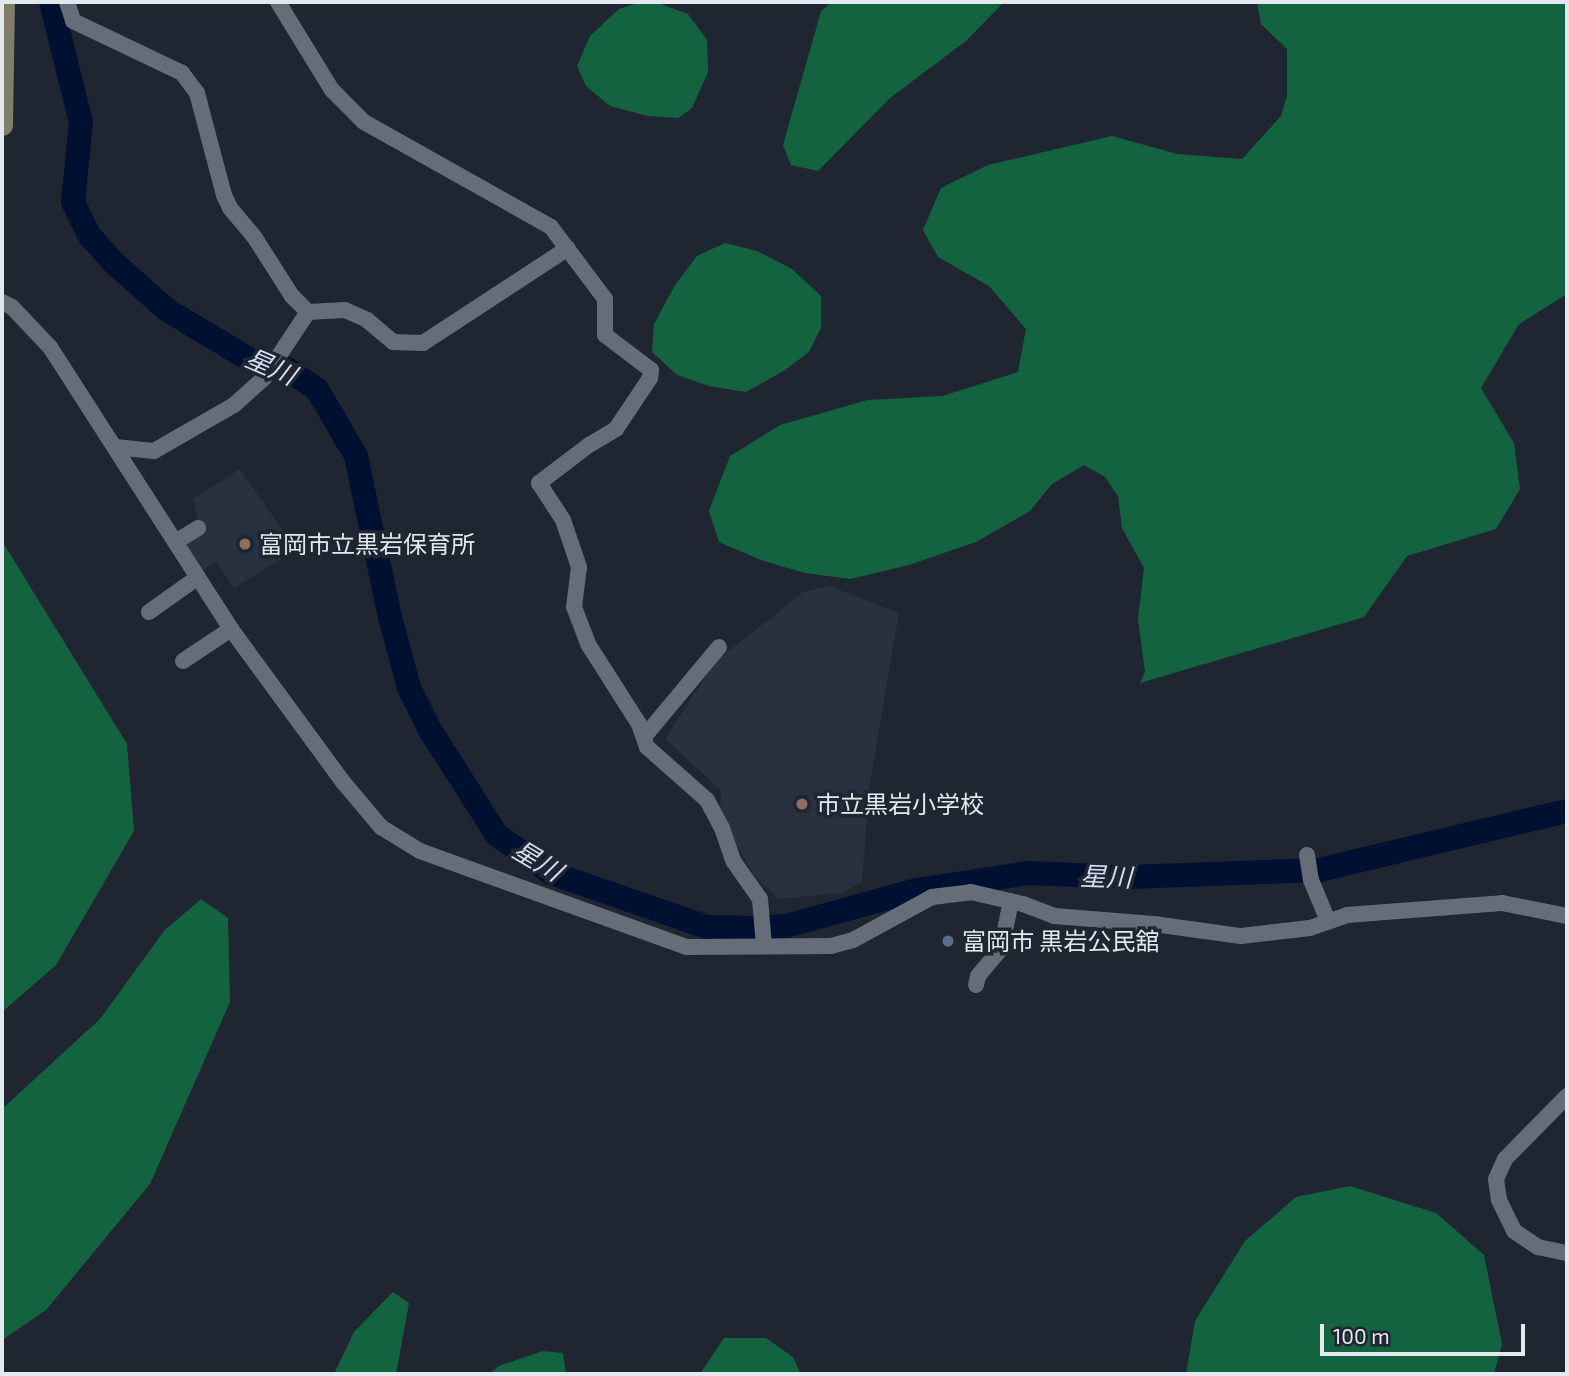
<!DOCTYPE html>
<meta charset="utf-8">
<style>
body{margin:0}
#map{position:relative;width:1569px;height:1376px;overflow:hidden;background:#202631;font-family:"Exo 2","Noto Sans JP",sans-serif}
div>[style]{position:absolute}
.built>*{inset:0;background:#273140}
.forest>*{inset:0;background:#136340}
.river>*{height:24px;margin:-12px;padding:0 12px;transform-origin:12px;border-radius:12px;background:#001030}
.street>*{height:16px;margin:-8px;padding:0 8px;transform-origin:8px;border-radius:8px;background:#656d79}
.secondary>*{height:21px;margin:-10.5px;padding:0 10.5px;transform-origin:10.5px;border-radius:10.5px;background:#817e67}
.dots>*{width:19px;height:19px;translate:-50% -50%;box-sizing:border-box;border:4px solid #202631;border-radius:50%}
span{translate:-50% -50%;white-space:nowrap;text-align:center;line-height:1.15;-webkit-text-stroke:7px #202631;paint-order:stroke}
.poi-label{font-size:24px;color:#e3e8ef}
.left{translate:0 -50%;text-align:left}
.water-label{font-size:26px;color:#d1dff2;font-style:italic}
.frame{position:absolute;inset:0;border:4px solid #e3e8ef;pointer-events:none}
.scale{position:absolute;left:1320px;top:1324px;width:205px;height:32px;box-sizing:border-box;border:4px solid #e3e8ef;border-top:0;padding-left:9px;font-size:21px;line-height:24px;white-space:nowrap;color:#e3e8ef;-webkit-text-stroke:5px #202631;paint-order:stroke}
</style>
<div id="map">
<div class="built">
<i style="clip-path:polygon(240px 469px,296px 550px,234px 588px,216px 562px,202px 571px,184px 543px,201px 532px,193px 499px)"></i>
<i style="clip-path:polygon(829px 586px,899px 613px,869px 788px,862px 882px,841px 893px,779px 899px,753px 874px,720px 814px,721px 790px,665px 739px,716px 661px,804px 592px)"></i>
</div>
<div class="forest">
<i style="clip-path:polygon(641px 2px,655px 2px,688px 14px,707px 40px,708px 72px,692px 108px,678px 118px,648px 116px,610px 106px,586px 86px,577px 66px,590px 36px,619px 9px)"></i>
<i style="clip-path:polygon(832px 2px,1004px 2px,966px 41px,890px 98px,818px 171px,791px 165px,783px 145px,821px 11px)"></i>
<i style="clip-path:polygon(1257px 2px,1567px 2px,1567px 294px,1519px 324px,1481px 388px,1514px 443px,1520px 489px,1496px 529px,1407px 556px,1364px 617px,1140px 683px,1145px 672px,1138px 619px,1144px 568px,1122px 528px,1118px 496px,1105px 477px,1084px 465px,1052px 484px,1030px 511px,976px 542px,909px 565px,850px 579px,805px 573px,761px 560px,719px 542px,709px 511px,730px 456px,780px 425px,868px 400px,943px 396px,1018px 372px,1026px 329px,989px 286px,938px 257px,923px 230px,941px 188px,988px 165px,1112px 136px,1177px 154px,1242px 159px,1281px 116px,1287px 96px,1287px 49px,1261px 24px)"></i>
<i style="clip-path:polygon(725px 243px,757px 251px,792px 269px,821px 296px,821px 328px,809px 352px,785px 370px,746px 392px,709px 386px,677px 375px,652px 352px,654px 324px,675px 285px,697px 256px)"></i>
<i style="clip-path:polygon(2px 541px,127px 744px,134px 831px,56px 965px,2px 1012px)"></i>
<i style="clip-path:polygon(201px 899px,228px 918px,230px 1002px,150px 1184px,46px 1310px,2px 1340px,2px 1109px,100px 1019px,164px 931px)"></i>
<i style="clip-path:polygon(1350px 1186px,1436px 1213px,1484px 1255px,1502px 1344px,1494px 1374px,1186px 1374px,1195px 1321px,1245px 1241px,1296px 1197px)"></i>
<i style="clip-path:polygon(393px 1292px,409px 1303px,396px 1374px,334px 1374px,354px 1332px)"></i>
<i style="clip-path:polygon(724px 1338px,766px 1338px,793px 1357px,801px 1374px,700px 1374px)"></i>
<i style="clip-path:polygon(543px 1351px,563px 1353px,566px 1374px,488px 1374px,501px 1365px)"></i>
</div>
<div class="river">
<i style="left:51px;top:2px;width:124px;rotate:76deg"></i>
<i style="left:81px;top:122px;width:80px;rotate:95.7deg"></i>
<i style="left:73px;top:202px;width:37px;rotate:64deg"></i>
<i style="left:89px;top:235px;width:38px;rotate:48deg"></i>
<i style="left:114px;top:263px;width:71px;rotate:41.6deg"></i>
<i style="left:167px;top:310px;width:101px;rotate:30.9deg"></i>
<i style="left:254px;top:362px;width:34px;rotate:12deg"></i>
<i style="left:287px;top:369px;width:36px;rotate:34deg"></i>
<i style="left:317px;top:389px;width:78px;rotate:59.8deg"></i>
<i style="left:356px;top:456px;width:165px;rotate:78.1deg"></i>
<i style="left:390px;top:617px;width:73px;rotate:75deg"></i>
<i style="left:409px;top:688px;width:47px;rotate:63.4deg"></i>
<i style="left:430px;top:730px;width:125px;rotate:57.5deg"></i>
<i style="left:497px;top:835px;width:66px;rotate:35.1deg"></i>
<i style="left:551px;top:873px;width:165px;rotate:19.1deg"></i>
<i style="left:707px;top:927px;width:50px;rotate:1.1deg"></i>
<i style="left:757px;top:928px;width:29px;rotate:-4deg"></i>
<i style="left:786px;top:926px;width:136px;rotate:-15.4deg"></i>
<i style="left:917px;top:890px;width:112px;rotate:-8.7deg"></i>
<i style="left:1028px;top:873px;width:100px;rotate:2.3deg"></i>
<i style="left:1128px;top:877px;width:191px;rotate:-2.1deg"></i>
<i style="left:1319px;top:870px;width:255px;rotate:-13.4deg"></i>
</div>
<div class="street">
<i style="left:67px;top:2px;width:20px;rotate:72deg"></i>
<i style="left:73px;top:21px;width:121px;rotate:25.5deg"></i>
<i style="left:182px;top:73px;width:25px;rotate:53deg"></i>
<i style="left:197px;top:93px;width:106px;rotate:75.2deg"></i>
<i style="left:224px;top:195px;width:14px;rotate:65deg"></i>
<i style="left:230px;top:208px;width:39px;rotate:50deg"></i>
<i style="left:255px;top:238px;width:69px;rotate:57.5deg"></i>
<i style="left:292px;top:296px;width:23px;rotate:45deg"></i>
<i style="left:308px;top:312px;width:37px;rotate:-3deg"></i>
<i style="left:345px;top:310px;width:24px;rotate:24deg"></i>
<i style="left:367px;top:320px;width:34px;rotate:40deg"></i>
<i style="left:393px;top:342px;width:30px;rotate:2deg"></i>
<i style="left:423px;top:343px;width:173px;rotate:-33.2deg"></i>
<i style="left:278px;top:2px;width:103px;rotate:58.5deg"></i>
<i style="left:332px;top:90px;width:45px;rotate:45deg"></i>
<i style="left:364px;top:122px;width:214px;rotate:29.3deg"></i>
<i style="left:551px;top:227px;width:90px;rotate:53.1deg"></i>
<i style="left:605px;top:299px;width:36px;rotate:90deg"></i>
<i style="left:605px;top:335px;width:58px;rotate:37.3deg"></i>
<i style="left:651px;top:370px;width:8px;rotate:97deg"></i>
<i style="left:650px;top:378px;width:61px;rotate:123.7deg"></i>
<i style="left:616px;top:429px;width:31px;rotate:149deg"></i>
<i style="left:589px;top:445px;width:63px;rotate:142.8deg"></i>
<i style="left:539px;top:483px;width:44px;rotate:57deg"></i>
<i style="left:563px;top:520px;width:50px;rotate:71.2deg"></i>
<i style="left:579px;top:567px;width:40px;rotate:97.1deg"></i>
<i style="left:574px;top:607px;width:40px;rotate:69deg"></i>
<i style="left:588px;top:644px;width:95px;rotate:57.5deg"></i>
<i style="left:639px;top:724px;width:24px;rotate:71deg"></i>
<i style="left:647px;top:747px;width:80px;rotate:41.5deg"></i>
<i style="left:707px;top:800px;width:32px;rotate:62deg"></i>
<i style="left:722px;top:828px;width:36px;rotate:71deg"></i>
<i style="left:734px;top:862px;width:45px;rotate:54.9deg"></i>
<i style="left:760px;top:899px;width:47px;rotate:85.1deg"></i>
<i style="left:2px;top:302px;width:11px;rotate:27deg"></i>
<i style="left:12px;top:307px;width:55px;rotate:46.5deg"></i>
<i style="left:50px;top:347px;width:335px;rotate:57.3deg"></i>
<i style="left:231px;top:629px;width:190px;rotate:53.8deg"></i>
<i style="left:343px;top:782px;width:59px;rotate:49.8deg"></i>
<i style="left:381px;top:827px;width:46px;rotate:31.6deg"></i>
<i style="left:420px;top:851px;width:284px;rotate:19.8deg"></i>
<i style="left:687px;top:947px;width:144px;rotate:-0.4deg"></i>
<i style="left:831px;top:946px;width:23px;rotate:-15deg"></i>
<i style="left:853px;top:940px;width:90px;rotate:-28.6deg"></i>
<i style="left:932px;top:897px;width:39px;rotate:-7deg"></i>
<i style="left:971px;top:892px;width:53px;rotate:13deg"></i>
<i style="left:1023px;top:904px;width:33px;rotate:21deg"></i>
<i style="left:1054px;top:916px;width:100px;rotate:4.6deg"></i>
<i style="left:1154px;top:924px;width:88px;rotate:7.9deg"></i>
<i style="left:1241px;top:936px;width:69px;rotate:-6.6deg"></i>
<i style="left:1310px;top:928px;width:39px;rotate:-19deg"></i>
<i style="left:1347px;top:915px;width:155px;rotate:-4.4deg"></i>
<i style="left:1502px;top:903px;width:66px;rotate:11.3deg"></i>
<i style="left:115px;top:447px;width:39px;rotate:6deg"></i>
<i style="left:154px;top:451px;width:92px;rotate:-29.9deg"></i>
<i style="left:234px;top:405px;width:40px;rotate:-42deg"></i>
<i style="left:264px;top:378px;width:79px;rotate:-56.3deg"></i>
<i style="left:175px;top:542px;width:27px;rotate:-31deg"></i>
<i style="left:149px;top:612px;width:60px;rotate:-35.5deg"></i>
<i style="left:183px;top:661px;width:58px;rotate:-33.7deg"></i>
<i style="left:644px;top:737px;width:117px;rotate:-50.2deg"></i>
<i style="left:1307px;top:855px;width:25px;rotate:81deg"></i>
<i style="left:1311px;top:880px;width:44px;rotate:67.5deg"></i>
<i style="left:976px;top:985px;width:9px;rotate:-77deg"></i>
<i style="left:978px;top:976px;width:35px;rotate:-50deg"></i>
<i style="left:1001px;top:949px;width:49px;rotate:-78.2deg"></i>
<i style="left:1567px;top:1096px;width:88px;rotate:134.5deg"></i>
<i style="left:1505px;top:1159px;width:22px;rotate:114deg"></i>
<i style="left:1496px;top:1179px;width:21px;rotate:82deg"></i>
<i style="left:1499px;top:1200px;width:34px;rotate:64deg"></i>
<i style="left:1514px;top:1231px;width:29px;rotate:34deg"></i>
<i style="left:1538px;top:1247px;width:30px;rotate:12deg"></i>
</div>
<div class="secondary">
<i style="left:2px;top:125px;width:123px;rotate:-89.1deg"></i>
</div>
<div class="dots">
<i style="left:245px;top:544px;background:#8d6e63"></i>
<i style="left:802px;top:804px;background:#8d6e63"></i>
<i style="left:948px;top:941px;background:#5c6f8a"></i>
</div>
<div class="poi-label">
<span class="left" style="left:259px;top:544px">富岡市立黒岩保育所</span>
<span class="left" style="left:816px;top:804px">市立黒岩小学校</span>
<span class="left" style="left:962px;top:941px">富岡市 黒岩公民舘</span>
</div>
<div class="water-label">
<span style="left:271px;top:366px;rotate:23deg">星川</span>
<span style="left:538px;top:860px;rotate:31deg">星川</span>
<span style="left:1106px;top:876px;rotate:2deg">星川</span>
</div>
<div class="frame"></div>
<div class="scale">100 m</div>
</div>
